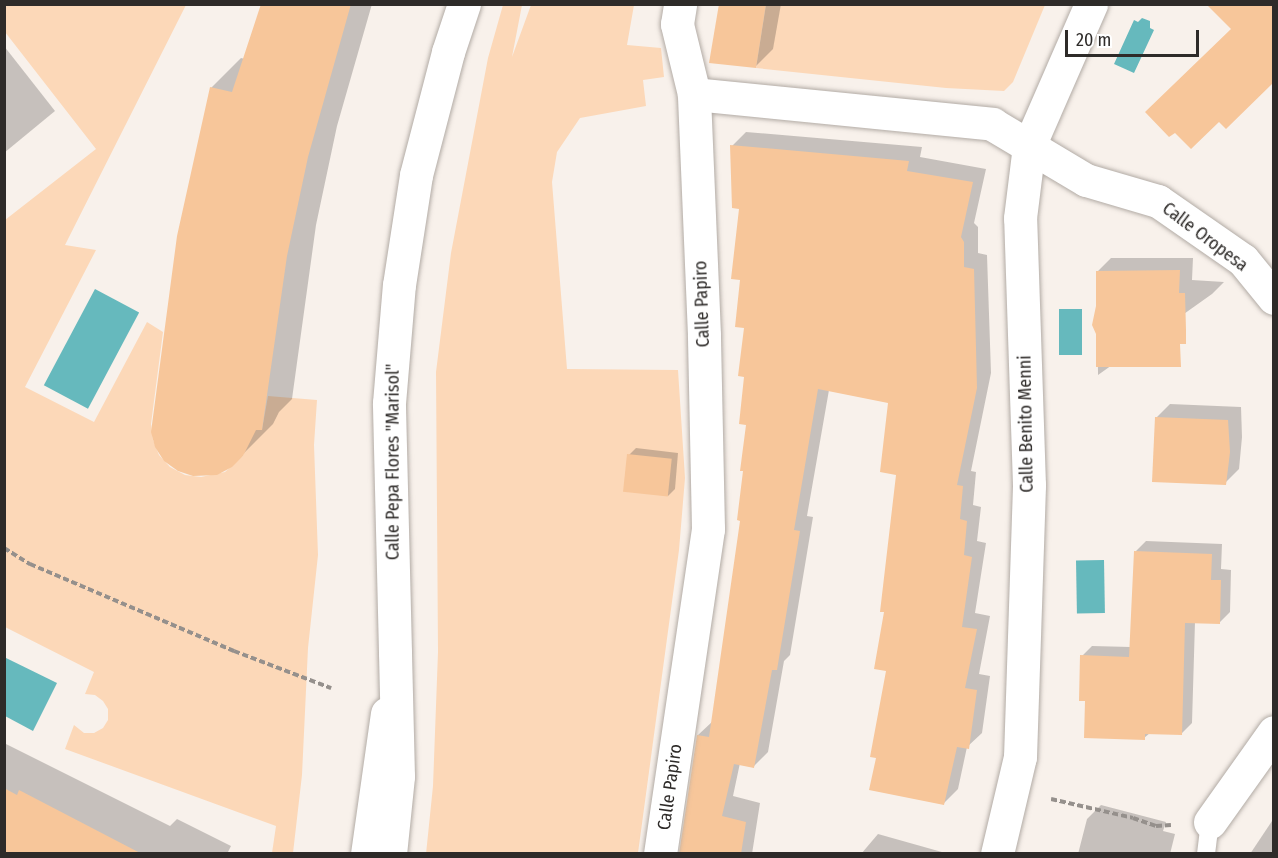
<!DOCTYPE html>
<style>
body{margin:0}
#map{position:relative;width:1278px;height:858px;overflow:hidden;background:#f8f1eb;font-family:"Fira Sans Condensed",sans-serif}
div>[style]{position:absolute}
.green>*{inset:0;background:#fcd8b8}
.water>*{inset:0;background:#66b9bd;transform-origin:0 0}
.shadow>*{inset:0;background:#0003}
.building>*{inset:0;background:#f7c69a;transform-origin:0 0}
.path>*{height:4px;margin-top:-2px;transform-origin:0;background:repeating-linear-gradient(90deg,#95908c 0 6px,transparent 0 9px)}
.roads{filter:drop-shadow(0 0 2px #b2aba5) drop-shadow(0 0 2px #b2aba5)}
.lane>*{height:18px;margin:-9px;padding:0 9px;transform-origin:9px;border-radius:9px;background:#fff}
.street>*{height:33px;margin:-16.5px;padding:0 16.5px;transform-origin:16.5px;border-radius:16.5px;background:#fff}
.primary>*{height:33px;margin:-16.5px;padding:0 16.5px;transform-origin:16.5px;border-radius:16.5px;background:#fff}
.highway>*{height:33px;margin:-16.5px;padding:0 16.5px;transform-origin:16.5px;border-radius:16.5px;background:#fff}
span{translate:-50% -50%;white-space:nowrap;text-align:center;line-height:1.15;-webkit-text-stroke:4.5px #fff;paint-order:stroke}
.street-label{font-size:18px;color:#2e2b29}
.frame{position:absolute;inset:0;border:6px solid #2e2b29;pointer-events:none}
.scale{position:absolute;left:1065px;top:30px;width:134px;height:27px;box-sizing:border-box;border:3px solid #2e2b29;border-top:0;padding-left:8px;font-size:18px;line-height:21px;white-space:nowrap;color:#2e2b29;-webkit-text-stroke:4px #fff;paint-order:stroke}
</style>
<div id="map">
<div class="green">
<i style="clip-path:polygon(5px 5px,186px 5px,65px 245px,96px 250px,25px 387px,94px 422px,147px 322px,163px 332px,151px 424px,153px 440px,159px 455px,170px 467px,185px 475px,201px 477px,225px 472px,243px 456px,252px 429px,262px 430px,268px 396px,317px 400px,314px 445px,318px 555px,308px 648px,302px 775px,293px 853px,272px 853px,276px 826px,65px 749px,74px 725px,84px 733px,94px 733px,103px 728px,108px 720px,108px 709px,103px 701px,95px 695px,85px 694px,94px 672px,5px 627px,5px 220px,96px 149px,5px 32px)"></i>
<i style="clip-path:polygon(503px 5px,522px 5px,512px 57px,531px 5px,634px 5px,627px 45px,661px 48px,664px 77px,643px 80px,646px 106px,580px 118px,557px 152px,552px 182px,567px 369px,678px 370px,685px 478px,679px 550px,638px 853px,426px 854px,433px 786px,438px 652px,436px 372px,451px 253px,488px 58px)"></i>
<i style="clip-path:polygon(766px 5px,1045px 5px,1013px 82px,1004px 91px,946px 88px,756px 68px)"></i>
</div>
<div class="water">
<i style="clip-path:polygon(1142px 18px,1150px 21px,1150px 28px,1154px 30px,1134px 73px,1114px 64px,1134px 20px,1138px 22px)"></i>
<i style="left:95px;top:289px;width:50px;height:109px;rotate:28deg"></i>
<i style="left:1059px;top:309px;width:23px;height:46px"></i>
<i style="left:1104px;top:560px;width:53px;height:28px;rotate:89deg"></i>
<i style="clip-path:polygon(4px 657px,57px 683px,33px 731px,5px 716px)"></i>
</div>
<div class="shadow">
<i style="clip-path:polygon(262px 4px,372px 4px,337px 126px,316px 225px,292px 399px,279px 412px,273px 424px,242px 455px,211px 88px,241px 58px,245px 59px)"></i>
<i style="clip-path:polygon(721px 4px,781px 4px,773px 49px,755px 67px)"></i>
<i style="clip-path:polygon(4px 46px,55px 111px,4px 153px)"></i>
<i style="clip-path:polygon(746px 132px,922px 147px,920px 157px,986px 169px,974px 223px,978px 227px,978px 253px,987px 255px,991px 373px,971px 471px,976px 472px,973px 505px,981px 507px,977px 541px,986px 543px,975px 613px,990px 616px,979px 674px,990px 676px,982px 733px,967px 747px,958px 789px,944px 803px,878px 757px,888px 670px,885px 611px,898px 474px,890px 402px,829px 390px,807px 516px,813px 517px,790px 655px,784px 661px,768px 752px,754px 766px,740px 763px,733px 796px,760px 803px,752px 854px,693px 854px,698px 735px,713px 721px,742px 520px,748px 424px,745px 327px,741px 279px,741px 208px,732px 146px)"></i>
<i style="clip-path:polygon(1111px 258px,1193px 258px,1192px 280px,1224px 282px,1212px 294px,1098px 375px,1097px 272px)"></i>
<i style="clip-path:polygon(1170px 404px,1241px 407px,1242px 437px,1239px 469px,1225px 483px,1156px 418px)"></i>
<i style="clip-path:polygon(636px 448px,678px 453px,675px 489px,668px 496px,629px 455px)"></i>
<i style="clip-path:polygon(1146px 541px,1222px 544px,1221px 569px,1231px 570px,1230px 612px,1219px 623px,1195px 622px,1192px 723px,1181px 734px,1150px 733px,1144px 738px,1087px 700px,1082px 656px,1092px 646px,1131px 647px,1136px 551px)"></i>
<i style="clip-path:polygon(4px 743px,170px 826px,177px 819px,231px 846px,227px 854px,4px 854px)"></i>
<i style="clip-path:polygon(1101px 805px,1166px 822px,1163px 831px,1175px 834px,1170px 854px,1078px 854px,1087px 819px)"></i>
<i style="clip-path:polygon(1274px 818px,1274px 854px,1250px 854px)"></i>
<i style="clip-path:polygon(878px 834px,949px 854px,861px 854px)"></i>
</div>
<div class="building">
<i style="clip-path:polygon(261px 4px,351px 4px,308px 157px,287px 256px,262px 430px,256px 430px,243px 456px,232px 467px,217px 475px,193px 476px,178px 471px,164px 461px,155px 447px,151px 432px,177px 236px,210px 87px,232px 92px)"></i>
<i style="clip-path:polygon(719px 4px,766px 4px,756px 68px,709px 63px)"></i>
<i style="clip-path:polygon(1206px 4px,1274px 4px,1274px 82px,1226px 129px,1219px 122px,1191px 149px,1175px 133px,1169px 137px,1145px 112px,1231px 29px)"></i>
<i style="clip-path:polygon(730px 145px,909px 161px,907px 171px,973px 182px,961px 237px,964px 242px,964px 267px,974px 269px,977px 388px,957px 485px,963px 486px,960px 519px,967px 521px,964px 555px,972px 557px,962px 627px,977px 629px,965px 688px,977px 690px,969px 749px,957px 747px,944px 805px,869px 790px,876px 758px,870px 757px,886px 671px,874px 669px,884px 612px,880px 612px,896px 475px,880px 472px,888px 403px,818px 389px,794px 530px,800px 531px,777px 670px,772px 670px,754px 768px,734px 764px,722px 816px,746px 822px,741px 854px,679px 854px,697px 735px,709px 737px,740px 521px,737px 520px,743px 471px,740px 471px,746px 425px,739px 424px,744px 377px,738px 376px,744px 328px,735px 327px,740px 280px,731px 279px,739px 209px,732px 208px)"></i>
<i style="clip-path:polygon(1180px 270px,1179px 293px,1185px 293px,1186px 330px,1186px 344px,1180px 344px,1181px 367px,1096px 367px,1096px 334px,1092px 325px,1096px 306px,1096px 271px)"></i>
<i style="clip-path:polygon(1155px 417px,1228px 420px,1230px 452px,1226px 485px,1152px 482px)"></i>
<i style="left:627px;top:454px;width:45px;height:38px;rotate:6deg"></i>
<i style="clip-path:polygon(1134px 551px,1212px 554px,1211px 580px,1221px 580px,1220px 624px,1185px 623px,1182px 735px,1145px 734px,1145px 740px,1084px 738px,1085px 701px,1079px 701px,1080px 655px,1129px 657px)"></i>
<i style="clip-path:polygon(4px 788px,17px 795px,19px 790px,142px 854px,4px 854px)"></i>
</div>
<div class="path">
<i style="left:4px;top:548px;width:31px;rotate:32deg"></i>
<i style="left:30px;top:564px;width:222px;rotate:23.1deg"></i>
<i style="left:234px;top:651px;width:104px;rotate:20.9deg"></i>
<i style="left:1051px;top:799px;width:84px;rotate:13deg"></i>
<i style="left:1133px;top:818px;width:24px;rotate:19deg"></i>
<i style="left:1156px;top:826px;width:15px;rotate:-4deg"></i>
</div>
<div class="roads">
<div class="lane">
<i style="left:1206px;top:854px;width:32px;rotate:-83deg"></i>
</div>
<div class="street">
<i style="left:694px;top:94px;width:300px;rotate:5.7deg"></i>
<i style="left:992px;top:124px;width:109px;rotate:30.8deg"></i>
<i style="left:1086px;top:180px;width:75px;rotate:16.3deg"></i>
<i style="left:1158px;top:201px;width:103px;rotate:34.8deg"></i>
<i style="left:1243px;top:260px;width:49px;rotate:50.8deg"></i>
<i style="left:1210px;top:822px;width:110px;rotate:-54.6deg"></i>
<i style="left:367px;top:854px;width:142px;rotate:-81.9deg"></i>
<i style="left:660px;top:854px;width:329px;rotate:-81.6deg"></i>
<i style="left:708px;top:529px;width:194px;rotate:-91.2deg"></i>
<i style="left:704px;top:335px;width:241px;rotate:-92.4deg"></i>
<i style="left:694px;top:94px;width:72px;rotate:-103.7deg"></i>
<i style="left:677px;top:24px;width:20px;rotate:-81deg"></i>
<i style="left:997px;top:854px;width:100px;rotate:-76.7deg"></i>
<i style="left:1020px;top:757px;width:272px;rotate:-88.1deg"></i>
<i style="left:1029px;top:485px;width:267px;rotate:-91.9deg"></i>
<i style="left:1020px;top:218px;width:73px;rotate:-82.9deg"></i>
<i style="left:1029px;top:146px;width:155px;rotate:-66.4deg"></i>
</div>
<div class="primary">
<i style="left:395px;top:652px;width:249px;rotate:-91.4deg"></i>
<i style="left:389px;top:403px;width:118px;rotate:-85.2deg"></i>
<i style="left:399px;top:285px;width:111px;rotate:-81.2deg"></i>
<i style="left:416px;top:175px;width:127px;rotate:-75.4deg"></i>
<i style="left:448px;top:52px;width:51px;rotate:-71.6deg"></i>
</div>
<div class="highway">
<i style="left:390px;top:854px;width:78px;rotate:-84.1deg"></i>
<i style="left:398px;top:776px;width:124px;rotate:-91.4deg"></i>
</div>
</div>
<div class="street-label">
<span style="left:1205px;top:237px;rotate:37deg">Calle Oropesa</span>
<span style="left:702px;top:304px;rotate:-92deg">Calle Papiro</span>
<span style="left:1026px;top:424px;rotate:-91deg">Calle Benito Menni</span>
<span style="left:393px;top:462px;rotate:-90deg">Calle Pepa Flores "Marisol"</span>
<span style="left:670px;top:787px;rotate:-82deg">Calle Papiro</span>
</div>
<div class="frame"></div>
<div class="scale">20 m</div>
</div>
